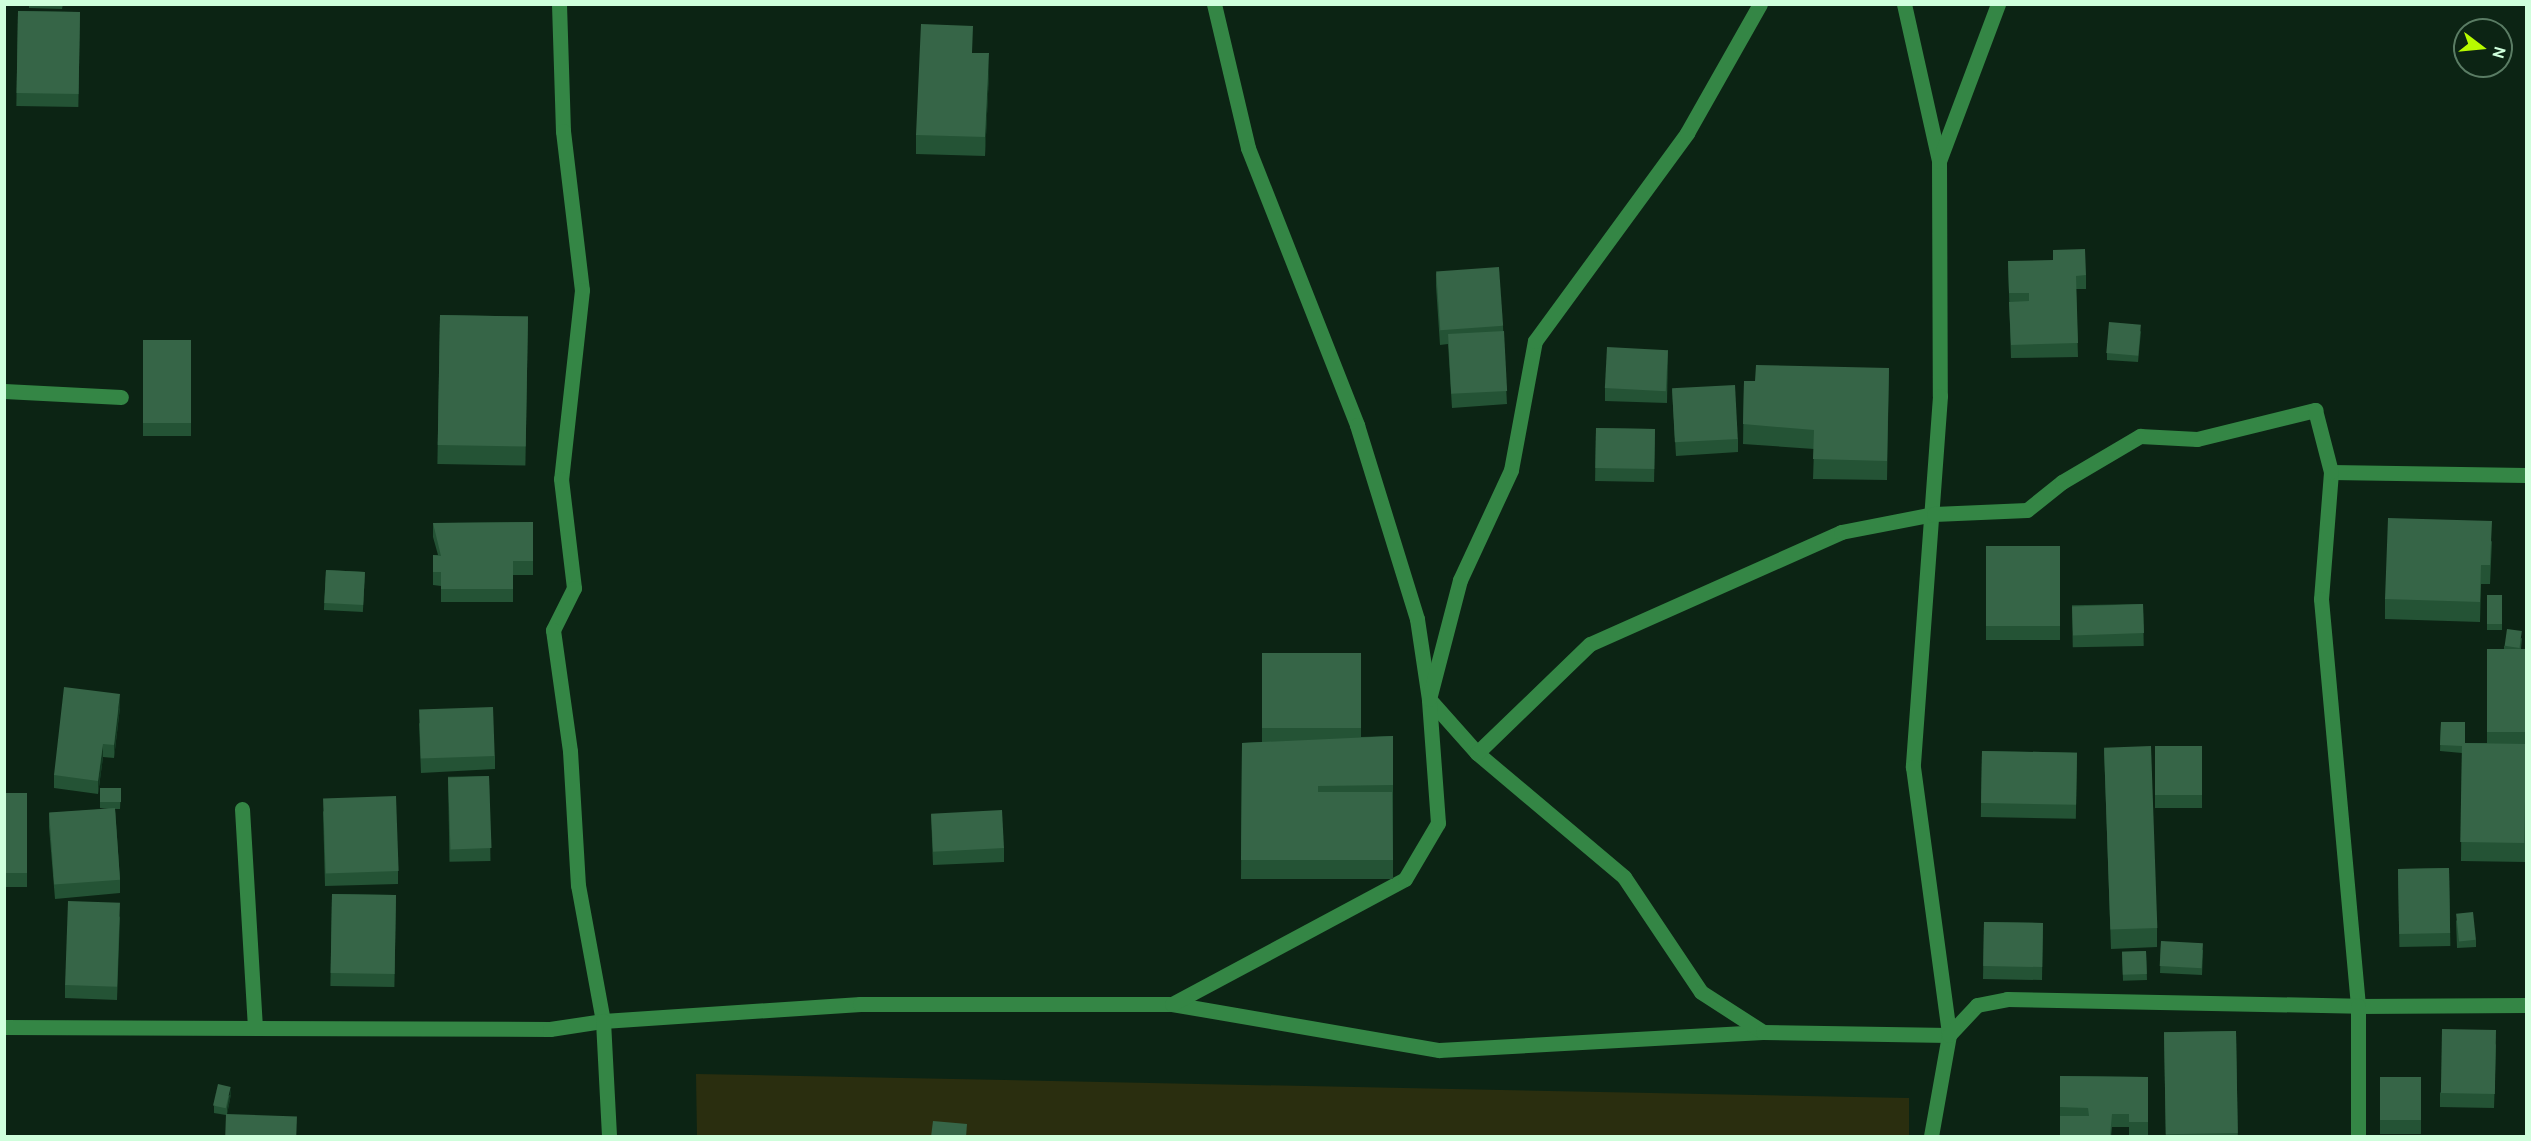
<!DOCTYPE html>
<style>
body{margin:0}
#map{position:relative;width:2531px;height:1141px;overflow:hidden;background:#0c2414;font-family:Cabin,sans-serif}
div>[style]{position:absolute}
.green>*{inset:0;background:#2a2e0f}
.minor>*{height:15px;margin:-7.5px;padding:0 7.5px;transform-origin:7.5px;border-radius:7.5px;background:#348645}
.wall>*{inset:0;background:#245335;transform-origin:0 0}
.shaded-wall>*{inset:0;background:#133820}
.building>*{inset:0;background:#366547;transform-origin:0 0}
span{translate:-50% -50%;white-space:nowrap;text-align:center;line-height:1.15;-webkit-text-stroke:4.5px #0c2414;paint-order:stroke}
.frame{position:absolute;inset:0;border:6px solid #cfffdc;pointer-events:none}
.north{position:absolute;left:2453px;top:18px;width:60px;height:60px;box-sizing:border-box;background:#0c2414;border:2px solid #5a7c64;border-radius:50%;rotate:106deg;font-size:16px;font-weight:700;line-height:24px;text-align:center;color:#cfffdc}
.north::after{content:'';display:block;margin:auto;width:21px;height:27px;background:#b7fa00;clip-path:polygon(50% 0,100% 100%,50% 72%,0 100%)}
</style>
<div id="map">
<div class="green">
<i style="clip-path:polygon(696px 1074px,1909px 1098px,1909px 1136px,697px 1136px)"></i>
</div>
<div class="minor">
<i style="left:559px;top:4px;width:127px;rotate:88.2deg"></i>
<i style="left:563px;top:131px;width:160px;rotate:83.2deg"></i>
<i style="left:582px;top:290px;width:190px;rotate:96.3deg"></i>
<i style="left:561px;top:479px;width:110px;rotate:83.2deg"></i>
<i style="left:574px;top:588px;width:47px;rotate:116.6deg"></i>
<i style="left:553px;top:630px;width:122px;rotate:82deg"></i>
<i style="left:570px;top:751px;width:134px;rotate:86.6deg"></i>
<i style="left:578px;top:885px;width:138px;rotate:79.6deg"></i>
<i style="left:603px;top:1021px;width:258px;rotate:-3.8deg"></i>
<i style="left:860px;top:1004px;width:312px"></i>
<i style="left:1172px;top:1004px;width:271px;rotate:9.8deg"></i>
<i style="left:1439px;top:1050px;width:324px;rotate:-3.2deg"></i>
<i style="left:1214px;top:4px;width:148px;rotate:76.7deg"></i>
<i style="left:1248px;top:148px;width:298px;rotate:68.5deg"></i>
<i style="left:1357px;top:425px;width:203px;rotate:72.8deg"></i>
<i style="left:1417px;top:619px;width:81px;rotate:81.5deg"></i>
<i style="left:1429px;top:699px;width:72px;rotate:48.4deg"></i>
<i style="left:1477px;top:753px;width:192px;rotate:40.1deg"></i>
<i style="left:1624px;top:877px;width:138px;rotate:56.2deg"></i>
<i style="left:1701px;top:992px;width:74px;rotate:32.8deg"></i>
<i style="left:1763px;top:1032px;width:186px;rotate:0.9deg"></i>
<i style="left:1949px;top:1035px;width:103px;rotate:100.1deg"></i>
<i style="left:1904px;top:4px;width:161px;rotate:77.4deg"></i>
<i style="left:1939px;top:161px;width:235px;rotate:89.8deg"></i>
<i style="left:1940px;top:396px;width:372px;rotate:94.2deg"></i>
<i style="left:1913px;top:767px;width:270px;rotate:82.3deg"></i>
<i style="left:1939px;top:161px;width:168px;rotate:-69.4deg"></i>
<i style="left:4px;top:391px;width:117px;rotate:2.9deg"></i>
<i style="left:2526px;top:475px;width:195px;rotate:-179.1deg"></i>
<i style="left:2331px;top:472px;width:127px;rotate:94.5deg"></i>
<i style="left:2321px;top:599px;width:409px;rotate:84.8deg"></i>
<i style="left:2358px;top:1006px;width:168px;rotate:-0.3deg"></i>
<i style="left:1477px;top:753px;width:157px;rotate:-44deg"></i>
<i style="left:1590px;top:644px;width:275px;rotate:-24deg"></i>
<i style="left:1841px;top:532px;width:95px;rotate:-11deg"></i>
<i style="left:1934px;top:514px;width:93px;rotate:-2.5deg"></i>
<i style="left:2027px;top:510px;width:45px;rotate:-38.7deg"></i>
<i style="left:2062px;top:482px;width:91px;rotate:-30.5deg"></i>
<i style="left:2140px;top:436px;width:57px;rotate:3deg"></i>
<i style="left:2197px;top:439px;width:122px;rotate:-13.8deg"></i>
<i style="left:2315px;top:410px;width:64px;rotate:75.5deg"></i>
<i style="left:242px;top:809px;width:218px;rotate:86.6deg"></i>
<i style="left:1172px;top:1004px;width:264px;rotate:-28.2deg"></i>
<i style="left:1405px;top:879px;width:65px;rotate:-59.5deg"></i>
<i style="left:1438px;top:823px;width:124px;rotate:-94.2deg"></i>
<i style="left:1429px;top:699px;width:123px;rotate:-75.4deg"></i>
<i style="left:1460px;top:580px;width:121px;rotate:-65.1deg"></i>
<i style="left:1511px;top:470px;width:131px;rotate:-79.5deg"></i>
<i style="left:1535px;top:341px;width:258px;rotate:-53.8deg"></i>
<i style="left:1687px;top:133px;width:148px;rotate:-60.5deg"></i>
<i style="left:4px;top:1027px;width:546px;rotate:0.21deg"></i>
<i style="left:550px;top:1029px;width:54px;rotate:-8.6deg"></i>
<i style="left:603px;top:1021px;width:115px;rotate:87deg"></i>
<i style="left:1949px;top:1035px;width:41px;rotate:-47deg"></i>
<i style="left:1977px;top:1005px;width:31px;rotate:-11deg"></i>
<i style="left:2007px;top:999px;width:351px;rotate:1.1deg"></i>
<i style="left:2358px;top:1006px;width:130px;rotate:90deg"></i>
</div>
<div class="wall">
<i style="clip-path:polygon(29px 4px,63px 4px,62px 9px,29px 8px)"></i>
<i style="left:18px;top:11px;width:62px;height:95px;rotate:1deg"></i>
<i style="clip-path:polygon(973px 53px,989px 73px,985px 156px,916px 154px,916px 135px)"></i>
<i style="clip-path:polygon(2008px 261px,2086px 275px,2086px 289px,2076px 289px,2078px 357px,2011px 358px)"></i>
<i style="clip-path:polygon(1436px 273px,1503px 326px,1507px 404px,1452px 408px,1448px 344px,1440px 345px,1436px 286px)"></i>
<i style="left:440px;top:315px;width:88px;height:149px;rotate:1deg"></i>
<i style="clip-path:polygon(2141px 331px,2138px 362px,2107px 360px,2107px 353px)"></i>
<i style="left:143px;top:340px;width:48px;height:96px"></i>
<i style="clip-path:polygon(1668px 350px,1667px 403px,1605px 401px,1605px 388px)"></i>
<i style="clip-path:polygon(1889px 368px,1887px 480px,1813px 479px,1814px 449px,1743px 444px,1744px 381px,1755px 381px)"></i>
<i style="clip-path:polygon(1672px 389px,1738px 439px,1738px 452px,1676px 456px)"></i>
<i style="left:1596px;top:428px;width:59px;height:53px;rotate:1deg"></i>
<i style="clip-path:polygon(533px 522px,533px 575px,513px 575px,513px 602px,441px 602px,441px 586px,433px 585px,433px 555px,438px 555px,433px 537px,433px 523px)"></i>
<i style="clip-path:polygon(2492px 541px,2490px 584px,2481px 584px,2480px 622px,2385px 619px,2385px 599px)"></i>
<i style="left:1986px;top:546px;width:74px;height:94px"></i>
<i style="left:326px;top:570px;width:39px;height:40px;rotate:3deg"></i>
<i style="left:2487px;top:595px;width:15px;height:35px"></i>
<i style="left:2143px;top:604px;width:42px;height:71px;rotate:89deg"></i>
<i style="clip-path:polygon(2522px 638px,2521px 649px,2526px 649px,2526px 862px,2461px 861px,2462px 753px,2440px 751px,2441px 722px,2465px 743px,2487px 743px,2487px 649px,2504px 649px,2504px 646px)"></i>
<i style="clip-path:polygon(1262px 653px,1361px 653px,1361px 737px,1393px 736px,1393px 879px,1241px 879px,1242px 743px,1262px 742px)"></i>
<i style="clip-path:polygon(120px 707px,114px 758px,103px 757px,98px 794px,54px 788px,54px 775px)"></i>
<i style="clip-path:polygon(419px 723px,495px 756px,495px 769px,421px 773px)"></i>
<i style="left:2202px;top:746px;width:62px;height:47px;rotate:90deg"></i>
<i style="clip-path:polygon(2104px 748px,2157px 928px,2157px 947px,2111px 949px)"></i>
<i style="left:1982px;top:751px;width:95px;height:66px;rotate:1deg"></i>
<i style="left:489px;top:776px;width:85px;height:41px;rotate:89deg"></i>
<i style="clip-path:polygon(100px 788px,121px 788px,120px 809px,115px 809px,120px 880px,120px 893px,55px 899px,49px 827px,49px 813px,109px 809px,100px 808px)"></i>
<i style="left:4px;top:793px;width:23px;height:94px"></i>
<i style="clip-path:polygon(323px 811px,398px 871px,398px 884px,325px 886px)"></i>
<i style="clip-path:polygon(931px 814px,1004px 848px,1004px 862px,933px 865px)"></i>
<i style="left:2449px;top:868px;width:78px;height:51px;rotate:89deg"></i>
<i style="left:332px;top:894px;width:64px;height:92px;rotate:1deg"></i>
<i style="clip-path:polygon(120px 916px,117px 1000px,65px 998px,65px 985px)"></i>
<i style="clip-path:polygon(2456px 920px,2476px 940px,2476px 947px,2457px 948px)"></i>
<i style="left:1984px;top:922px;width:59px;height:57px;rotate:1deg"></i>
<i style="clip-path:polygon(2161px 941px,2203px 950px,2202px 975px,2160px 973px)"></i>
<i style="left:2146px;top:951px;width:29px;height:24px;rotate:88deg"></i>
<i style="left:2236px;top:1031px;width:106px;height:72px;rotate:89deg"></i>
<i style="clip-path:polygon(2496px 1044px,2494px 1108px,2440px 1107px,2440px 1093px)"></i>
<i style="clip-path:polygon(2060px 1076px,2148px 1077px,2148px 1135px,2129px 1135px,2129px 1127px,2112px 1127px,2111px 1137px,2060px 1137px)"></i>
<i style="left:2380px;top:1077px;width:41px;height:57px"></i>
<i style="clip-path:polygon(231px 1094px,227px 1114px,226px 1115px,214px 1113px,214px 1106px)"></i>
</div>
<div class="shaded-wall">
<i style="clip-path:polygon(989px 53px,989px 73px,985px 156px,985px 137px)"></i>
<i style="clip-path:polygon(120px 694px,120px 707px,114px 758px,114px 745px)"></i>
<i style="clip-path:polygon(103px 744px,103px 757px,98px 794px,98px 781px)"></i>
<i style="clip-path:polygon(231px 1087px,231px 1094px,227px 1115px,227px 1108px)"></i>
</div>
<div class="building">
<i style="left:18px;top:11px;width:62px;height:82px;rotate:1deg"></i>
<i style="clip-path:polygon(921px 24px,973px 26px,972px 53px,989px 53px,985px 137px,916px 135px)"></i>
<i style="clip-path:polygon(2085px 249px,2086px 275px,2076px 276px,2078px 343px,2011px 345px,2009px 302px,2029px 301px,2029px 293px,2009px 293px,2008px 261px,2053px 260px,2053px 250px)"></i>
<i style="left:1499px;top:267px;width:59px;height:63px;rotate:86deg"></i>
<i style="left:440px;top:315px;width:88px;height:130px;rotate:1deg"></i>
<i style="left:2109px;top:322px;width:32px;height:31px;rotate:5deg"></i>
<i style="left:1504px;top:331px;width:60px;height:56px;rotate:87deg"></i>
<i style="left:143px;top:340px;width:48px;height:83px"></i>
<i style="left:1607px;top:347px;width:61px;height:41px;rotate:3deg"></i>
<i style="clip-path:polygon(1756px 365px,1889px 368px,1887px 461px,1813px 459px,1814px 430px,1743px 424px,1744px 381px,1755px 381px)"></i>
<i style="left:1735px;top:385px;width:54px;height:63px;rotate:87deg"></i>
<i style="left:1596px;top:428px;width:59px;height:40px;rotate:1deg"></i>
<i style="clip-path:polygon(2388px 518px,2492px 521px,2490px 565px,2481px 565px,2480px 602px,2385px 599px)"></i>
<i style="clip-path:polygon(533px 522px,533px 561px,513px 561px,513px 589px,441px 589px,441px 572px,433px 572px,433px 555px,441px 556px,433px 523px)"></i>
<i style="left:1986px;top:546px;width:74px;height:80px"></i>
<i style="left:326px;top:570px;width:39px;height:33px;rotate:3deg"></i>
<i style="left:2487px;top:595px;width:15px;height:29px"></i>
<i style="left:2143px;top:604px;width:29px;height:71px;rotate:88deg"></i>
<i style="left:2507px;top:629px;width:15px;height:17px;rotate:8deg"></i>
<i style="left:2487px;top:649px;width:39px;height:83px"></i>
<i style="left:1262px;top:653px;width:99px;height:75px"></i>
<i style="clip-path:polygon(64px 687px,120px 694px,114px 745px,103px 744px,98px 781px,54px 775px)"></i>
<i style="left:493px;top:707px;width:49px;height:74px;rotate:88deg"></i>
<i style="clip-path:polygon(2441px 722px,2465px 722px,2465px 743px,2462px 743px,2462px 746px,2440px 745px)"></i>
<i style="clip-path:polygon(1393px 736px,1393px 785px,1318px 786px,1318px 792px,1392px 792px,1393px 860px,1241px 860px,1242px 743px)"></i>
<i style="left:2462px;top:743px;width:64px;height:99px;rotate:1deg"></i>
<i style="left:2151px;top:746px;width:182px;height:47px;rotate:88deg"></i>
<i style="left:2202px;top:746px;width:49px;height:47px;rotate:90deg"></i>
<i style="left:1982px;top:751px;width:95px;height:52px;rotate:1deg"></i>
<i style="left:489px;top:776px;width:72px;height:41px;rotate:88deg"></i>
<i style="left:100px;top:788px;width:21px;height:14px"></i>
<i style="left:4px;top:793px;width:23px;height:80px"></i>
<i style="left:396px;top:796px;width:75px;height:73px;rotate:88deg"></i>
<i style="left:115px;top:808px;width:72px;height:66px;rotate:86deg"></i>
<i style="left:1002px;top:810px;width:38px;height:71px;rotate:87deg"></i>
<i style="left:2449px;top:868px;width:65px;height:51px;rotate:89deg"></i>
<i style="left:332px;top:894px;width:64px;height:79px;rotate:1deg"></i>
<i style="left:68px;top:901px;width:52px;height:84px;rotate:2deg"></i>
<i style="left:2473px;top:912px;width:28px;height:17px;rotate:84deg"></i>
<i style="left:1984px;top:922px;width:59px;height:44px;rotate:1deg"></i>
<i style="left:2161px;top:941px;width:42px;height:25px;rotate:3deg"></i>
<i style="left:2146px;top:951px;width:23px;height:24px;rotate:88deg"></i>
<i style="left:2442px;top:1029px;width:54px;height:64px;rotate:1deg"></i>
<i style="left:2236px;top:1031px;width:102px;height:72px;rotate:89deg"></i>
<i style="clip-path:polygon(2060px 1076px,2148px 1077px,2148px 1122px,2129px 1122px,2129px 1114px,2112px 1114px,2110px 1137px,2060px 1137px,2060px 1116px,2089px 1116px,2088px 1108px,2060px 1107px)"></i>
<i style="left:2380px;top:1077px;width:41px;height:43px"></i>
<i style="left:218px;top:1084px;width:13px;height:22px;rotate:13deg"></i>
<i style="left:226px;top:1114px;width:71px;height:23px;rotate:2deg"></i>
<i style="clip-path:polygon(933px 1121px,967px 1124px,966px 1137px,931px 1137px)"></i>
</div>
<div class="frame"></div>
<div class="north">N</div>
</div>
